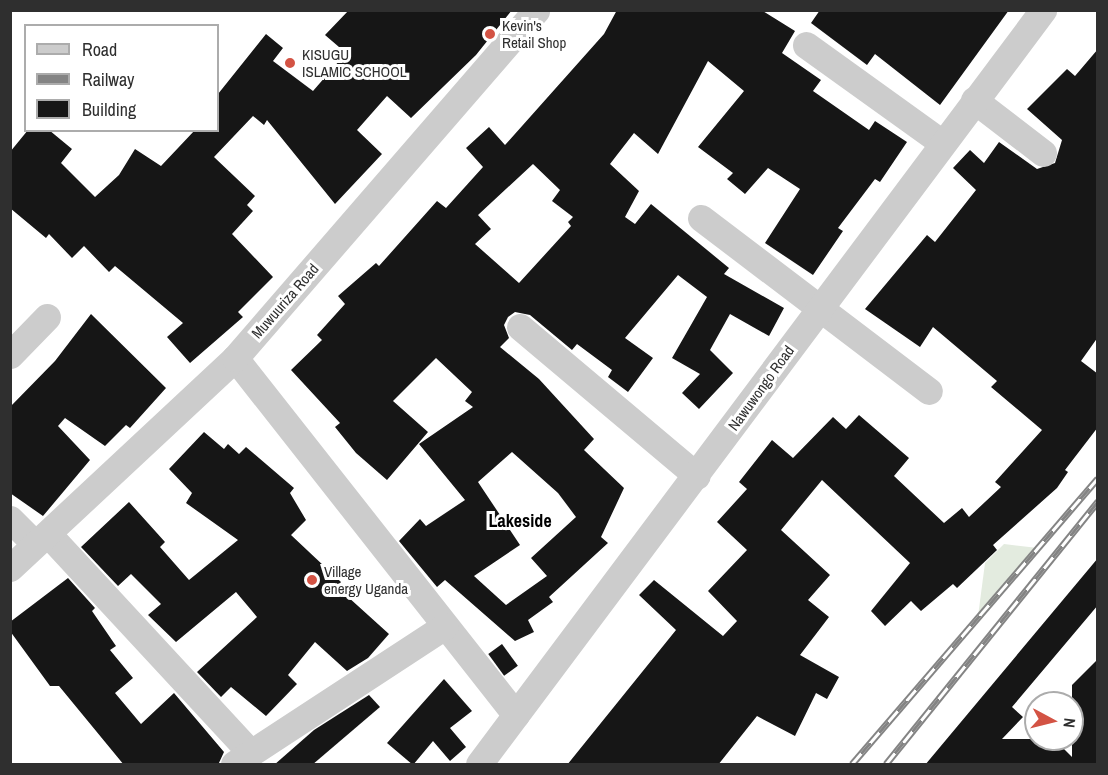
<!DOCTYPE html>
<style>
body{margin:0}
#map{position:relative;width:1108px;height:775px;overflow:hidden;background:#fff;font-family:"Archivo Narrow",sans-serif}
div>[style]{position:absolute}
.green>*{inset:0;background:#e3ebdf}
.building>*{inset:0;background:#161616;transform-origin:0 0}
.minor>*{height:27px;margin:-13.5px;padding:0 13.5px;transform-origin:13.5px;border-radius:13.5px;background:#ccc}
.rail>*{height:7px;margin-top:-3.5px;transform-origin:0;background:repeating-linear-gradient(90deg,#fff 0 14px,#848484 0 28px);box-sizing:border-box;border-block:2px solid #848484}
.dots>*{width:16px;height:16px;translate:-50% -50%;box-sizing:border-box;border:3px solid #fff;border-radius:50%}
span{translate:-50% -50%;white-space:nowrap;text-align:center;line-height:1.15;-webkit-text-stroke:6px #fff;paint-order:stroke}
.poi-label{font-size:15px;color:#2f2f2f}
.left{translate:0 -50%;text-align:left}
.street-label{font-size:15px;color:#2f2f2f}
.quarter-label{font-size:18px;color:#000;font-weight:700}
.frame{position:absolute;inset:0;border:12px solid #2f2f2f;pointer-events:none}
.legend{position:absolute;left:24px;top:24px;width:195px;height:108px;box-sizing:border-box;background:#fff;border:2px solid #acacac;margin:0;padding:8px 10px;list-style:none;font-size:18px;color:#2f2f2f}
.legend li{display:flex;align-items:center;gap:12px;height:30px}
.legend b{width:30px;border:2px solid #acacac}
.north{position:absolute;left:1024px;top:691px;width:60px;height:60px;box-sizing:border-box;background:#fff;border:2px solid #acacac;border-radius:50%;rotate:97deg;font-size:16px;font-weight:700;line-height:24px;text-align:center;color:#2f2f2f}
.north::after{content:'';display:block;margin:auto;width:21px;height:27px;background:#d35344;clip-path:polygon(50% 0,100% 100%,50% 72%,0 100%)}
</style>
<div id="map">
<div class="green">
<i style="clip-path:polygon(1004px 544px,1038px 548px,977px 624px,985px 563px)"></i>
</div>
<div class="building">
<i style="clip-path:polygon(349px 10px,512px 10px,476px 55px,411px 118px,387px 96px,357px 130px,382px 154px,335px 204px,267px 120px,264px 125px,253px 116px,214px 157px,255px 196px,247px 205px,253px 211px,232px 234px,273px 277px,238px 312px,243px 317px,190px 363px,167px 337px,183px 323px,115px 266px,109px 272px,84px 246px,72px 258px,49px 234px,46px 238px,10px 208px,10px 152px,28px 130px,49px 130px,72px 149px,61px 163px,95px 197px,119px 175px,135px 149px,161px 166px,195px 130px,218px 130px,218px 94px,266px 34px,283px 48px,273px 61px,313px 91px,346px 53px,325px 35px)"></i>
<i style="clip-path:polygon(evenodd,617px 10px,761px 10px,795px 31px,782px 53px,821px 80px,813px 91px,869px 130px,875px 121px,907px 142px,880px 182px,875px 179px,838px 228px,843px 231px,813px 275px,765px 243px,800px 189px,768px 168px,745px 194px,727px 179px,733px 173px,698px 147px,744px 91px,708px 61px,658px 154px,634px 133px,610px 164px,639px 191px,625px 217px,635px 224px,651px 204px,729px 268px,724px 274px,784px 308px,769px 336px,730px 314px,710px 350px,733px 373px,699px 409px,682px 393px,700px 374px,672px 358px,707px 297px,678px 275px,625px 338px,653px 358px,628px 392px,608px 377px,612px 370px,577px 344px,572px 350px,530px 315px,515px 312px,508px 317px,504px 325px,509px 338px,500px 347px,539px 379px,594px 439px,584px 450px,624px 488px,601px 537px,608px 543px,549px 597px,553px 602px,528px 620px,534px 632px,515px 641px,445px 580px,437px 587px,399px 541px,420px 519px,426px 526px,465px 500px,419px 444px,473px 407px,465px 401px,472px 392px,436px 358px,393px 401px,428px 432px,387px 480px,356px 453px,335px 427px,340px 423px,291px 370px,322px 340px,317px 335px,345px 304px,338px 296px,376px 263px,379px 266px,437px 201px,446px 208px,483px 167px,466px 148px,489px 127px,505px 145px,604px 34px,617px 10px,533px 164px,560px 190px,552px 201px,573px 217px,568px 222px,571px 226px,519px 283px,475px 244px,491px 229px,478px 215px,533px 164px,617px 10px,512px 452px,558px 493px,576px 517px,531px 558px,547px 576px,506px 605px,474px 576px,520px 545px,478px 482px,512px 452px)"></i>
<i style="clip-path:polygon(820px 10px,1009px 10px,940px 105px,875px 54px,867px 65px,811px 23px)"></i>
<i style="clip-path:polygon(1098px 49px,1098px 337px,1081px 361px,1098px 374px,1098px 427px,1065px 470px,1068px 472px,1057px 488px,993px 545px,997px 550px,957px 588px,953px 584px,921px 611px,911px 601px,885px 626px,871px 611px,910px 563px,822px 480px,781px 530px,830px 575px,808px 600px,829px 617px,800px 655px,839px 677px,827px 699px,816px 693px,795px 736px,757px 716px,718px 765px,567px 765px,676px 630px,639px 595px,654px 580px,723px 636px,737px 621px,708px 591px,747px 550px,717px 522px,747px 489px,739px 482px,772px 440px,793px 458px,833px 417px,846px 429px,859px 415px,909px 458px,894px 476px,944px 523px,962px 508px,969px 517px,1001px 487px,995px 482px,1042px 430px,991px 387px,997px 381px,933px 327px,920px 347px,865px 309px,927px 235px,935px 242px,976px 190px,953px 168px,970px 150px,984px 163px,999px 142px,1037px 169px,1055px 163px,1062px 140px,1027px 109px,1067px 69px,1075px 76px)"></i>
<i style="clip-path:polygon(91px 314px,166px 388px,130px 428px,126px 425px,105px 446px,65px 418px,58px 426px,90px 460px,43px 516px,10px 493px,10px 407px,55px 361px)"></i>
<i style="clip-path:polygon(204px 432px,224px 449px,228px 444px,239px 454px,246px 447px,294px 488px,290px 493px,306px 520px,291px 535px,341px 582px,337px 587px,389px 634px,368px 658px,347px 671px,315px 642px,288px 675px,297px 684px,266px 716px,231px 687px,221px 697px,197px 672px,257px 617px,236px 592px,176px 642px,148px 615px,161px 604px,131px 574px,118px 586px,81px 547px,129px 502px,165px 542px,160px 547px,189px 580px,238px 540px,186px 503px,192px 493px,169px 469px)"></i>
<i style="clip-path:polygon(1098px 558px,1098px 605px,1012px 707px,1023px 717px,1002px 739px,1054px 739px,1072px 757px,1072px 685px,1098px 659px,1098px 765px,925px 765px)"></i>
<i style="clip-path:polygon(68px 578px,95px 608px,92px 611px,116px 646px,110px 650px,133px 678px,115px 693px,141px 724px,174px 693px,224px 752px,218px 765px,124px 765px,59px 686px,50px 686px,10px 631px,10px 622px)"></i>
<i style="left:502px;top:644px;width:27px;height:17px;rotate:54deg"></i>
<i style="clip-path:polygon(444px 679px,472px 711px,450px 728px,466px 747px,450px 761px,433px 741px,413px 765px,387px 743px)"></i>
<i style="clip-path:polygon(369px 695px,380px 707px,312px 765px,274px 765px,314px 730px)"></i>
</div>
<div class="minor">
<i style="left:806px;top:45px;width:166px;rotate:35.7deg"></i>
<i style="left:974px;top:100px;width:87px;rotate:37.5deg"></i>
<i style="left:701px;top:218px;width:286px;rotate:37.2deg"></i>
<i style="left:520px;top:327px;width:231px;rotate:40.1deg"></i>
<i style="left:10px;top:355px;width:53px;rotate:-45.8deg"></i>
<i style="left:235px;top:358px;width:454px;rotate:51.8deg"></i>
<i style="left:10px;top:519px;width:35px;rotate:45deg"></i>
<i style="left:49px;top:535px;width:296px;rotate:47.2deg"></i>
<i style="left:10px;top:568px;width:308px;rotate:-43deg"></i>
<i style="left:235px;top:358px;width:460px;rotate:-49.1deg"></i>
<i style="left:234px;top:764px;width:252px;rotate:-33.2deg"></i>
<i style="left:479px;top:764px;width:942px;rotate:-53.2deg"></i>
</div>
<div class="rail">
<i style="left:852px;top:764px;width:377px;rotate:-49.3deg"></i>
<i style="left:886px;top:764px;width:338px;rotate:-51.1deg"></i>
</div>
<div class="dots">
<i style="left:490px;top:34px;background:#d35344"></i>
<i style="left:290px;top:63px;background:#d35344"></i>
<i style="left:312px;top:580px;background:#d35344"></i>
</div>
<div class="poi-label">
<span class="left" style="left:502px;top:34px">Kevin's<br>Retail Shop</span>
<span class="left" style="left:302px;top:63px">KISUGU<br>ISLAMIC SCHOOL</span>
<span class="left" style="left:324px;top:580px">Village<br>energy Uganda</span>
</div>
<div class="street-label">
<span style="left:285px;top:301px;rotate:-49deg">Muwuuriza Road</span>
<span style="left:761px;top:388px;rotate:-54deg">Nawuwongo Road</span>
</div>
<div class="quarter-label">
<span style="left:520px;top:521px">Lakeside</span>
</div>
<div class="frame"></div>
<ul class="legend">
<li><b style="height:8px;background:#ccc"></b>Road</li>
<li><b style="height:8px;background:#848484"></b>Railway</li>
<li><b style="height:16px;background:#161616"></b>Building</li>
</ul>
<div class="north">N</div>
</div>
